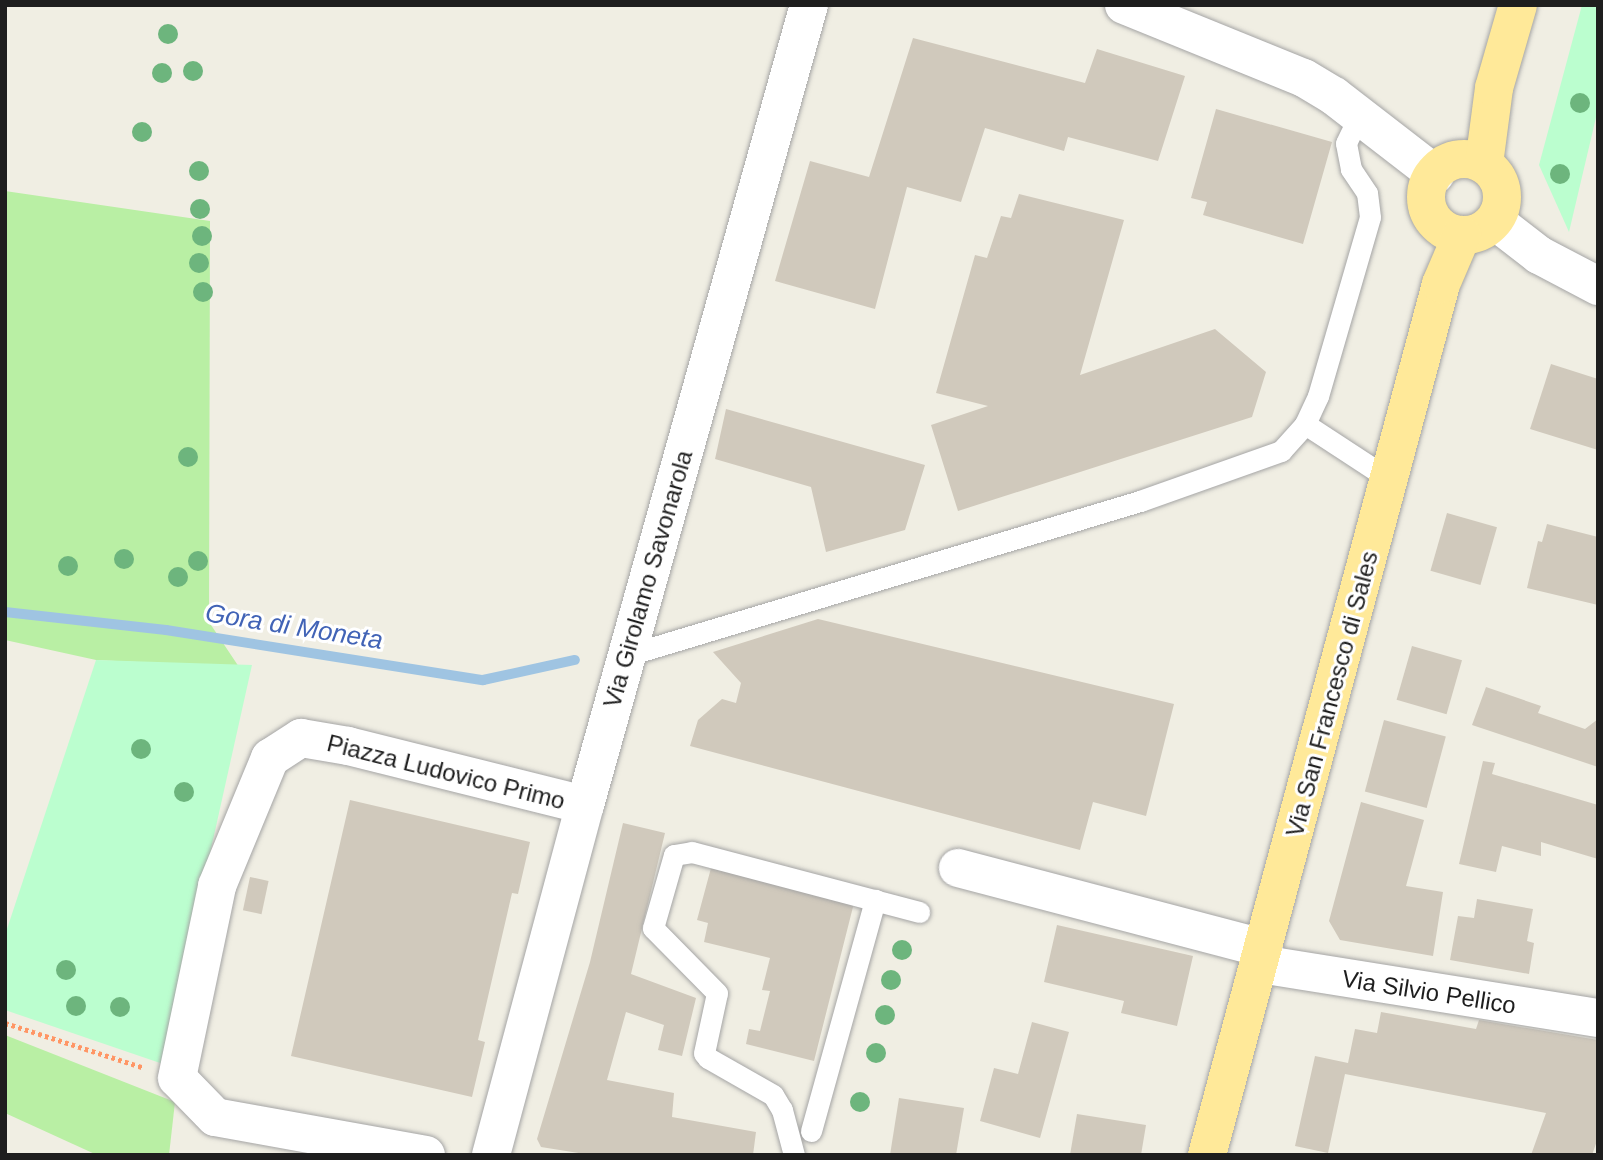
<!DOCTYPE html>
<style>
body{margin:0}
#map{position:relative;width:1603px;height:1160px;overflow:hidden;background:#f0eee3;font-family:Arial,sans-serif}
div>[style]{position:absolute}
.grass>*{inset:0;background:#b9efa4}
.park>*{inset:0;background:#bbfecf}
.stream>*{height:10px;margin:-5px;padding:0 5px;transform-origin:5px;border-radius:5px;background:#9fc4e2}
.building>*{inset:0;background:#d0c9bc;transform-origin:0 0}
.path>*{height:4.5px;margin-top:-2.25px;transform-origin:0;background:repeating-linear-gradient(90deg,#ff9665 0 3.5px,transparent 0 7px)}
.roads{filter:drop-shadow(0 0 2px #a5a5a5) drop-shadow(0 0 2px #a5a5a5)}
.service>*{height:21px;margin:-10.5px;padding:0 10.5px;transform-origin:10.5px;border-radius:10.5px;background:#fff}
.minor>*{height:38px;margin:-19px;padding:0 19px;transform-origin:19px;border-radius:19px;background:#fff}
.primary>*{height:38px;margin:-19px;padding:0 19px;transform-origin:19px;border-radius:19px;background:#ffe999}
.primary>.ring{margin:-19px;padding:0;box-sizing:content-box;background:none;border:38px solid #ffe999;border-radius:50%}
.trees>*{width:20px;height:20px;margin:-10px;border-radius:50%;background:#6db57d}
span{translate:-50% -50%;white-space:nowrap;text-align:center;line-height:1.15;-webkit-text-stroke:6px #fff;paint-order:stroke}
.street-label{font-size:24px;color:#1e1e1e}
.water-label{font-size:26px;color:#4163b6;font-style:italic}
.frame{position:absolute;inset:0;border:7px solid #1e1e1e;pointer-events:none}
</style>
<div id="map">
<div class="grass">
<i style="clip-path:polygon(5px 191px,210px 221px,209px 622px,239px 667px,96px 660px,5px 640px)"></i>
<i style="clip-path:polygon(5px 1035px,175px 1102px,169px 1155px,97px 1155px,5px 1113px)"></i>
</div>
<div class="park">
<i style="clip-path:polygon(1582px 5px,1598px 5px,1598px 109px,1569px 232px,1539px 165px)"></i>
<i style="clip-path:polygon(96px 660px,252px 665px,163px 1064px,5px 1010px,5px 935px)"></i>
</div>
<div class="stream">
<i style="left:5px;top:612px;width:162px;rotate:6.4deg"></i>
<i style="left:166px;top:630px;width:321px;rotate:9deg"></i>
<i style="left:483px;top:680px;width:94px;rotate:-12.3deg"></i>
</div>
<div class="building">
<i style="clip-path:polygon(913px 38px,1085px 83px,1097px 49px,1185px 76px,1158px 161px,1068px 137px,1064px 151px,985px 128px,961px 202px,907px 187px,875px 309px,775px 281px,810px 161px,869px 177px)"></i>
<i style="clip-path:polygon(1216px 109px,1332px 142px,1303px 244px,1203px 215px,1207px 202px,1191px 198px)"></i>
<i style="clip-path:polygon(1019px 194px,1124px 220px,1080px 375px,1215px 329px,1266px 372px,1252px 417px,958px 511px,931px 425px,988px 406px,936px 393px,975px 255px,987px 258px,1001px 216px,1011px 218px)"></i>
<i style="clip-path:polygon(1551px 364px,1598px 379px,1598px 450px,1530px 429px)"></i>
<i style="clip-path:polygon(726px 409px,925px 465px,905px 530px,826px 552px,811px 487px,715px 459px)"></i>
<i style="left:1447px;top:513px;width:52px;height:60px;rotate:16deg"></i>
<i style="clip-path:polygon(1547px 524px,1598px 537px,1598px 605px,1527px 588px,1538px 541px,1542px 542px)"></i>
<i style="clip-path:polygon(818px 619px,1174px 704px,1146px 816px,1093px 802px,1080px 850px,690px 746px,698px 720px,722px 699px,736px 703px,741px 683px,713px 652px)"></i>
<i style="left:1412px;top:646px;width:52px;height:56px;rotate:16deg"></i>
<i style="clip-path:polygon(1486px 687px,1541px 706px,1538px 713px,1585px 729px,1598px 719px,1598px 767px,1472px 725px)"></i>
<i style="left:1384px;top:720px;width:64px;height:74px;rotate:15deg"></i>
<i style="clip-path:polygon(1483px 761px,1495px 763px,1492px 774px,1598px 805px,1598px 859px,1541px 842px,1541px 856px,1502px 846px,1496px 872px,1459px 864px)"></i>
<i style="clip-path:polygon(350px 800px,530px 842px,518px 894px,512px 893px,478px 1040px,485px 1042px,472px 1097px,291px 1056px)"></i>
<i style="clip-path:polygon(1361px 802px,1424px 820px,1406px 886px,1443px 892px,1433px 956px,1340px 940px,1329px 921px)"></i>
<i style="clip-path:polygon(623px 823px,665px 833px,631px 974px,696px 998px,682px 1056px,658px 1050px,664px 1025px,626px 1012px,607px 1080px,674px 1093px,672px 1117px,756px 1132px,753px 1155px,591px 1155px,541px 1147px,537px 1139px,590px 962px)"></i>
<i style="clip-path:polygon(711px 868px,854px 903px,814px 1061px,746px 1044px,749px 1029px,760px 1031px,770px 991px,762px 990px,770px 958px,704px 942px,708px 923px,697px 920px)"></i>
<i style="left:250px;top:877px;width:19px;height:34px;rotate:12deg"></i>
<i style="clip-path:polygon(1477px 899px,1533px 909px,1527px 941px,1534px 943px,1529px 974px,1450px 960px,1458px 916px,1474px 918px)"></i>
<i style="clip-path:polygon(1057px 925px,1193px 956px,1177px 1026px,1121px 1013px,1124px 1001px,1044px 982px)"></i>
<i style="clip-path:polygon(1381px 1012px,1476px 1029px,1479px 1020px,1598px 1040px,1598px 1138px,1592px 1155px,1531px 1155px,1546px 1113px,1345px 1074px,1328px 1153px,1295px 1146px,1315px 1056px,1348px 1063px,1355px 1029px,1377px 1033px)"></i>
<i style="clip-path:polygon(1032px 1022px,1069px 1032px,1040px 1138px,980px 1121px,994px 1068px,1018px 1074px)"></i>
<i style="clip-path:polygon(899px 1098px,964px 1108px,956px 1155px,890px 1155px)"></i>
<i style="clip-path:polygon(1077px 1114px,1146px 1125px,1141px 1155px,1070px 1155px)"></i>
</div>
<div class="path">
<i style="left:5px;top:1023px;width:144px;rotate:17.8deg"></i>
</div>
<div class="roads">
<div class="service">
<i style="left:1305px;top:424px;width:100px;rotate:33.2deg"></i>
<i style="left:628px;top:655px;width:535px;rotate:-16.74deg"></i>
<i style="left:1140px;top:501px;width:150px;rotate:-19.5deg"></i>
<i style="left:1281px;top:451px;width:36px;rotate:-48deg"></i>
<i style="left:1305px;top:424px;width:31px;rotate:-65deg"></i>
<i style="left:1318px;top:396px;width:186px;rotate:-73.8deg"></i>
<i style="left:1370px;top:217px;width:24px;rotate:-97deg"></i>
<i style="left:1367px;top:193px;width:29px;rotate:-124deg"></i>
<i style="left:1351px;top:169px;width:26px;rotate:-101deg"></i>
<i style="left:1346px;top:143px;width:30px;rotate:-64deg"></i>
<i style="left:811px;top:1131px;width:240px;rotate:-74.5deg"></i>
<i style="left:794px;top:1155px;width:47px;rotate:-104.9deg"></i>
<i style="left:782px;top:1110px;width:17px;rotate:-121deg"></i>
<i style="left:773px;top:1095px;width:75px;rotate:-150.4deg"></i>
<i style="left:708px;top:1058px;width:6px;rotate:-129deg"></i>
<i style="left:704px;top:1053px;width:61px;rotate:-77.8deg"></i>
<i style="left:717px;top:993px;width:91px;rotate:-134.6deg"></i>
<i style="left:653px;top:928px;width:76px;rotate:-74deg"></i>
<i style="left:674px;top:855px;width:18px;rotate:-9deg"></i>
<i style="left:692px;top:852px;width:235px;rotate:14.8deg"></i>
</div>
<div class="minor">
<i style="left:1124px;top:5px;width:194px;rotate:22.1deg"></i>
<i style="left:1304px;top:78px;width:35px;rotate:31deg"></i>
<i style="left:1334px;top:96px;width:128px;rotate:37.7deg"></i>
<i style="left:1495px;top:221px;width:56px;rotate:37.7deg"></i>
<i style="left:1539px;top:255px;width:67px;rotate:27.7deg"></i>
<i style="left:958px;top:868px;width:316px;rotate:14.7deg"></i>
<i style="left:1260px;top:964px;width:342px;rotate:9.1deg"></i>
<i style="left:426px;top:1155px;width:214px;rotate:-169.8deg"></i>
<i style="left:215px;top:1117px;width:54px;rotate:-134.3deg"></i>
<i style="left:177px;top:1078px;width:196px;rotate:-78.2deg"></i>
<i style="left:217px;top:886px;width:139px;rotate:-67.5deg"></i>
<i style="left:270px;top:758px;width:37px;rotate:-33deg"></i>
<i style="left:301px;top:738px;width:48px;rotate:9.7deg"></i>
<i style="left:348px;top:746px;width:244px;rotate:14deg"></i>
<i style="left:491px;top:1155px;width:362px;rotate:-75deg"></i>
<i style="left:585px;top:805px;width:831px;rotate:-74.36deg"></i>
</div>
<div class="primary">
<i class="ring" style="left:1426px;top:159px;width:38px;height:38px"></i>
<i style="left:1484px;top:164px;width:77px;rotate:-82.5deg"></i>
<i style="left:1494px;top:88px;width:86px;rotate:-73.9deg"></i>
<i style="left:1207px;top:1155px;width:902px;rotate:-74.96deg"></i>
<i style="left:1441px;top:284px;width:53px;rotate:-66.8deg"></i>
</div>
</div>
<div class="trees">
<i style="left:168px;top:34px"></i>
<i style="left:193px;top:71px"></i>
<i style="left:162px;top:73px"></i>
<i style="left:1580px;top:103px"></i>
<i style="left:142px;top:132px"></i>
<i style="left:199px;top:171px"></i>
<i style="left:1560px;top:174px"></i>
<i style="left:200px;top:209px"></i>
<i style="left:202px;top:236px"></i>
<i style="left:199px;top:263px"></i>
<i style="left:203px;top:292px"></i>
<i style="left:188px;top:457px"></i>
<i style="left:124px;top:559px"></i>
<i style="left:198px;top:561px"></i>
<i style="left:68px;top:566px"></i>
<i style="left:178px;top:577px"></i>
<i style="left:141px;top:749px"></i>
<i style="left:184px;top:792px"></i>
<i style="left:902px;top:950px"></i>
<i style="left:66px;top:970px"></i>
<i style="left:891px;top:980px"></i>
<i style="left:76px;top:1006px"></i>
<i style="left:120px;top:1007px"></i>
<i style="left:885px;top:1015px"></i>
<i style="left:876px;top:1053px"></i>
<i style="left:860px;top:1102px"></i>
</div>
<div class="street-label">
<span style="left:648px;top:579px;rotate:-74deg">Via Girolamo Savonarola</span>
<span style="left:1332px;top:694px;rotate:-75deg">Via San Francesco di Sales</span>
<span style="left:446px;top:772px;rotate:14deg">Piazza Ludovico Primo</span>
<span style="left:1429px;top:992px;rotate:9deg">Via Silvio Pellico</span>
</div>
<div class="water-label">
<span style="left:294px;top:627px;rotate:9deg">Gora di Moneta</span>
</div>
<div class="frame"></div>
</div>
